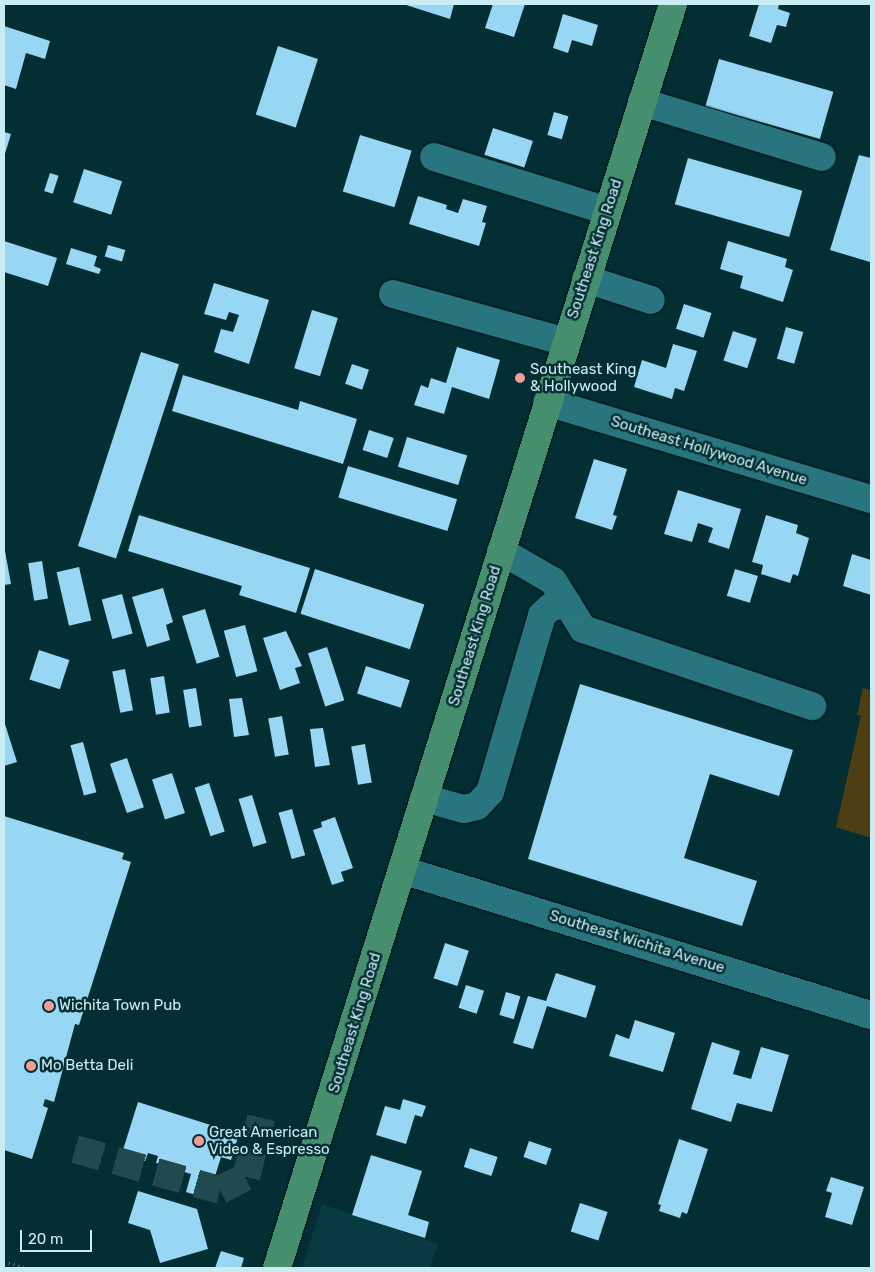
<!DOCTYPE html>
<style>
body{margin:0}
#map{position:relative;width:875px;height:1272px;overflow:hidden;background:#032e33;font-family:Rubik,sans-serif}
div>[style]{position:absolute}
.built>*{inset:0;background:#083b41}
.green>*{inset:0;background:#4e3e13}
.building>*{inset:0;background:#98d7f3;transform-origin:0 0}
.minor-tunnel>*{height:28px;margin-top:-14px;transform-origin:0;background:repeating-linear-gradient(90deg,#214a50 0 28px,transparent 0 42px)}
.path>*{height:3px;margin-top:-1.5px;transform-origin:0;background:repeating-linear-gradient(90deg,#5a8187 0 1px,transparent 0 5px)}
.roads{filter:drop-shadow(0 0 1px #001417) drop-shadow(0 0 1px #001417)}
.minor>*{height:28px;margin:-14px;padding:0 14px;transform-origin:14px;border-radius:14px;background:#28757f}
.major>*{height:28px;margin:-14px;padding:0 14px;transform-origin:14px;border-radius:14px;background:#458f6e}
.dots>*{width:14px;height:14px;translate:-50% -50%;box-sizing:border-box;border:2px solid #032e33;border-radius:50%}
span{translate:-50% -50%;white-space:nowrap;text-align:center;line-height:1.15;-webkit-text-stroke:5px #032e33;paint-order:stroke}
.street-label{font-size:15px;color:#c9ecf2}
.poi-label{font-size:15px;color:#c9ecf2}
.left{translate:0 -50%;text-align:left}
.frame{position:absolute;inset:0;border:5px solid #c9ecf2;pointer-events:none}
.scale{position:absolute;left:20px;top:1230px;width:72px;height:22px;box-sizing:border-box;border:2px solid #c9ecf2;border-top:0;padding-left:6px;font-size:15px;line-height:18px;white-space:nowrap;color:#c9ecf2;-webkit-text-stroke:4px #032e33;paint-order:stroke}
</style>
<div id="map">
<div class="built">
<i style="clip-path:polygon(322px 1204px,438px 1244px,430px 1268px,302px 1268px)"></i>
</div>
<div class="green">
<i style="clip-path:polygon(863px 688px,871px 690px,871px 838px,836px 827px,861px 715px,857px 715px)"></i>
</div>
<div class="building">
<i style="clip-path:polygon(403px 4px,454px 4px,450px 19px)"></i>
<i style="clip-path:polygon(493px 4px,525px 4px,514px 37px,485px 28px)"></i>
<i style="clip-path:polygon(759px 4px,779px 4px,778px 9px,790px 13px,786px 27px,777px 25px,771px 43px,749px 36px)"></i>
<i style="clip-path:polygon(563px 14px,598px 25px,592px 46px,572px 40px,568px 53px,553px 48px)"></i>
<i style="clip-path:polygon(4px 26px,50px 41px,45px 59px,26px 53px,16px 89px,4px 85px)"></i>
<i style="left:278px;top:46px;width:42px;height:72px;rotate:18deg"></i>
<i style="left:719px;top:59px;width:119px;height:49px;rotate:16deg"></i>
<i style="left:554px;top:112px;width:15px;height:24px;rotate:16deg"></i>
<i style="left:493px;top:128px;width:42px;height:28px;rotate:18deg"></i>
<i style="clip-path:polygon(4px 132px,11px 134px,4px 157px)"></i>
<i style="left:360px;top:135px;width:54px;height:59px;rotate:17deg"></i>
<i style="clip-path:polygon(859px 155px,871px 158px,870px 262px,830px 250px)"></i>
<i style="left:688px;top:158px;width:119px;height:48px;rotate:16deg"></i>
<i style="left:84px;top:169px;width:40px;height:35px;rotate:18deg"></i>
<i style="left:50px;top:173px;width:9px;height:19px;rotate:18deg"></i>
<i style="clip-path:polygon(418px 196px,447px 205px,446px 209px,458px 213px,463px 199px,487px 206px,482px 222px,486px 223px,479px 246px,409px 224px)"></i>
<i style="clip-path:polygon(4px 241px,57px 258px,48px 286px,4px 272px)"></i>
<i style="clip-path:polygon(728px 241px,787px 259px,785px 267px,793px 270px,783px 302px,740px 288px,743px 276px,720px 269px)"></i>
<i style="left:108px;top:245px;width:18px;height:12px;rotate:16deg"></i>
<i style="clip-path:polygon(71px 248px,97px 256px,94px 266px,101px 269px,99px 274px,66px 264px)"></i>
<i style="clip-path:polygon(214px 283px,269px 300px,249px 364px,214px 352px,221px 329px,233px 332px,239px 315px,229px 312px,226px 320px,204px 314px)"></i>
<i style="left:684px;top:304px;width:29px;height:26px;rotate:18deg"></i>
<i style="left:312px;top:310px;width:27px;height:61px;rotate:17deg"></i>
<i style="left:786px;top:327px;width:18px;height:33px;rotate:16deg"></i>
<i style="left:733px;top:331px;width:25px;height:31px;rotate:18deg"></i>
<i style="clip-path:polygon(673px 344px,697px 351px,684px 391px,675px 388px,672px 399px,634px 387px,642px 360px,666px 368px)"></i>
<i style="clip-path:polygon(457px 347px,500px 360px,489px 399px,452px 387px,444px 414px,414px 405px,421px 385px,428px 388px,431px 378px,446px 383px)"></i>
<i style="left:141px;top:352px;width:40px;height:204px;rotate:18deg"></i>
<i style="left:352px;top:364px;width:18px;height:21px;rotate:19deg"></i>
<i style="clip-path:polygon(183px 375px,298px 410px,300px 401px,357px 419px,343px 464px,172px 411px)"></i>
<i style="left:369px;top:430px;width:26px;height:21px;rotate:18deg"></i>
<i style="left:407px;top:437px;width:63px;height:31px;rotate:17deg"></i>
<i style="clip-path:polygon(594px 459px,627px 469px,613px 515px,617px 516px,612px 530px,575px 518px)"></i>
<i style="left:348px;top:466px;width:114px;height:33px;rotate:17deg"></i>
<i style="clip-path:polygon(678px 490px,741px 509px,729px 549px,708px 542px,713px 528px,698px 523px,692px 542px,664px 534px)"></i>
<i style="clip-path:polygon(139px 515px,310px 568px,296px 613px,239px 595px,242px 586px,128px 551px)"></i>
<i style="clip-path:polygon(766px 515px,798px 525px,796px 533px,809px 538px,798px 576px,793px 574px,790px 583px,761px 574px,763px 565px,752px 562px)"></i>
<i style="clip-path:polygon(5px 551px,11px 584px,4px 585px,4px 552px)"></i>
<i style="clip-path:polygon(852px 554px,871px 560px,871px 595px,843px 586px)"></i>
<i style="left:42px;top:561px;width:38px;height:14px;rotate:81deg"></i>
<i style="left:79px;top:567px;width:55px;height:23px;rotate:77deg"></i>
<i style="left:315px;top:569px;width:115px;height:47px;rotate:18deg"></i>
<i style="left:735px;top:569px;width:24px;height:28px;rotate:17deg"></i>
<i style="clip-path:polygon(163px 588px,173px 622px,166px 625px,170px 640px,147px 647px,132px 597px)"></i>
<i style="left:122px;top:594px;width:41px;height:21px;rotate:75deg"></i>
<i style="left:205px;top:609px;width:50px;height:24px;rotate:73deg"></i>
<i style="left:245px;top:625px;width:48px;height:22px;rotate:75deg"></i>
<i style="clip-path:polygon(286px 631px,302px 666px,295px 668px,300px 683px,280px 690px,263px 638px)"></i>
<i style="left:327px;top:647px;width:56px;height:20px;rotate:72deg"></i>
<i style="left:39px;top:650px;width:32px;height:31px;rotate:18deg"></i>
<i style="left:366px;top:666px;width:46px;height:29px;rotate:18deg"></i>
<i style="left:125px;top:669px;width:42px;height:13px;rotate:79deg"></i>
<i style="left:164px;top:676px;width:37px;height:14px;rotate:81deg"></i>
<i style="clip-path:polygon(580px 684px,793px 750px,779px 796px,710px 774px,684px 858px,757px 881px,742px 926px,528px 859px)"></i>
<i style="left:196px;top:688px;width:38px;height:13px;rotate:81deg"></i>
<i style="clip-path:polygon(242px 698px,249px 735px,234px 737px,229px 699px)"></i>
<i style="left:282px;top:716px;width:39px;height:14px;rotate:80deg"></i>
<i style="clip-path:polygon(4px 721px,17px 762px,4px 766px)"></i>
<i style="clip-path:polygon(323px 728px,330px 765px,315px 767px,310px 729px)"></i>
<i style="left:83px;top:742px;width:52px;height:13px;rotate:75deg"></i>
<i style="left:365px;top:744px;width:39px;height:14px;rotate:80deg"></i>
<i style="left:127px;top:758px;width:52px;height:18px;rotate:71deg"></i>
<i style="left:172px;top:773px;width:42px;height:21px;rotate:72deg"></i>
<i style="left:209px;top:783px;width:51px;height:15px;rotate:72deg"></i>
<i style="left:252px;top:795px;width:50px;height:14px;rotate:73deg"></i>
<i style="left:292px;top:809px;width:48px;height:14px;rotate:74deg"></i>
<i style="clip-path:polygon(4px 816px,124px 853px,122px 859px,131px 862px,79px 1025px,75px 1024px,54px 1102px,45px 1099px,43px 1106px,48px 1108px,32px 1159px,4px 1150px)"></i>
<i style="clip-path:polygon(335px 817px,353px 868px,341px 872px,344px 881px,332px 885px,313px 830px,322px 827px,321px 822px)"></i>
<i style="left:445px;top:943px;width:25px;height:37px;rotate:18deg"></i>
<i style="clip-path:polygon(556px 973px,596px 986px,586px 1018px,547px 1006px,533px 1049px,513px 1043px,528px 996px,546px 1001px)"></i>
<i style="left:466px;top:985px;width:19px;height:24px;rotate:18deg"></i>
<i style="left:506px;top:992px;width:15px;height:24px;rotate:16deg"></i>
<i style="clip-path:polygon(635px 1020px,675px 1033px,663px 1072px,609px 1056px,616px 1034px,629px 1039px)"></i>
<i style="clip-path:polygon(712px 1042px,740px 1051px,733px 1074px,751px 1079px,761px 1047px,789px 1055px,772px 1112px,737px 1103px,731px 1122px,691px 1109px)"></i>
<i style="clip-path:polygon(403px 1099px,426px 1106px,422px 1117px,415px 1115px,406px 1144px,376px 1135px,385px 1106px,400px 1110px)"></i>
<i style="clip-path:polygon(138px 1102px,239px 1134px,231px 1160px,221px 1157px,208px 1199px,186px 1192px,191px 1174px,156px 1163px,158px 1156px,148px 1153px,145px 1161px,122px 1153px)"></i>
<i style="clip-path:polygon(679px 1139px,708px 1149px,687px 1214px,682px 1212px,680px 1218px,659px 1211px,661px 1205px,658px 1204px)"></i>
<i style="left:529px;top:1141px;width:24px;height:17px;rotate:19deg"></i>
<i style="left:470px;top:1148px;width:29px;height:20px;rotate:18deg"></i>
<i style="clip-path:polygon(371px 1155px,422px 1171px,408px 1215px,429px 1222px,425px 1238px,352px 1215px)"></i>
<i style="clip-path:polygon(831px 1177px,864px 1187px,852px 1225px,825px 1217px,832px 1193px,826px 1191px)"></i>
<i style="clip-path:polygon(138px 1191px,197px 1209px,208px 1249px,160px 1263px,150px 1230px,128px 1223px)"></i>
<i style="left:580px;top:1203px;width:29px;height:30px;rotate:18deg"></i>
<i style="clip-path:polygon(221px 1251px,244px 1258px,241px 1268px,215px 1268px)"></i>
</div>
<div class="minor-tunnel">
<i style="left:75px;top:1149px;width:151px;rotate:15.8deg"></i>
<i style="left:220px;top:1190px;width:29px;rotate:-27deg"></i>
<i style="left:246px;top:1177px;width:61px;rotate:-75.7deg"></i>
</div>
<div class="path">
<i style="left:4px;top:1261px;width:23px;rotate:18deg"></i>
</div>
<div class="roads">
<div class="minor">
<i style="left:642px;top:102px;width:188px;rotate:17deg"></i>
<i style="left:434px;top:157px;width:181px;rotate:17.3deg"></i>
<i style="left:586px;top:279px;width:68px;rotate:17.9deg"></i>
<i style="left:393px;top:294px;width:180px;rotate:15.5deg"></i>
<i style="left:547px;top:402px;width:338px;rotate:16.7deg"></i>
<i style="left:501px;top:551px;width:60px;rotate:30deg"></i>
<i style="left:553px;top:581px;width:57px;rotate:58deg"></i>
<i style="left:583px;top:629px;width:242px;rotate:18.6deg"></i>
<i style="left:424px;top:798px;width:41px;rotate:15.4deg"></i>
<i style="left:464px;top:809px;width:13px;rotate:-13deg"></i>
<i style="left:477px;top:806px;width:19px;rotate:-47deg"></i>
<i style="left:490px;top:792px;width:184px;rotate:-73.6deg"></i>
<i style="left:542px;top:615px;width:12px;rotate:-42deg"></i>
<i style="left:551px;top:607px;width:17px;rotate:-10deg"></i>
<i style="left:402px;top:870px;width:491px;rotate:17.2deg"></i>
</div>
<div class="major">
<i style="left:277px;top:1268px;width:1325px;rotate:-72.6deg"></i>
</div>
</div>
<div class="dots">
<i style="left:520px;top:378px;background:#f59c92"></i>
<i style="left:49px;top:1006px;background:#f59c92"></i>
<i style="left:31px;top:1066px;background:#f59c92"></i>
<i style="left:199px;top:1141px;background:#f59c92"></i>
</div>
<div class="street-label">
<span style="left:595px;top:249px;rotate:-72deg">Southeast King Road</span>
<span style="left:709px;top:451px;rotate:17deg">Southeast Hollywood Avenue</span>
<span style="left:475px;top:636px;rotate:-73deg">Southeast King Road</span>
<span style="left:637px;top:942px;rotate:17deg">Southeast Wichita Avenue</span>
<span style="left:355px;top:1023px;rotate:-73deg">Southeast King Road</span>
</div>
<div class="poi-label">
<span class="left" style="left:530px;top:378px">Southeast King<br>&amp; Hollywood</span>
<span class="left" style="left:59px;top:1006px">Wichita Town Pub</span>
<span class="left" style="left:41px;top:1066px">Mo Betta Deli</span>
<span class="left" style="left:209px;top:1141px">Great American<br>Video &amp; Espresso</span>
</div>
<div class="frame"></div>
<div class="scale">20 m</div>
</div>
